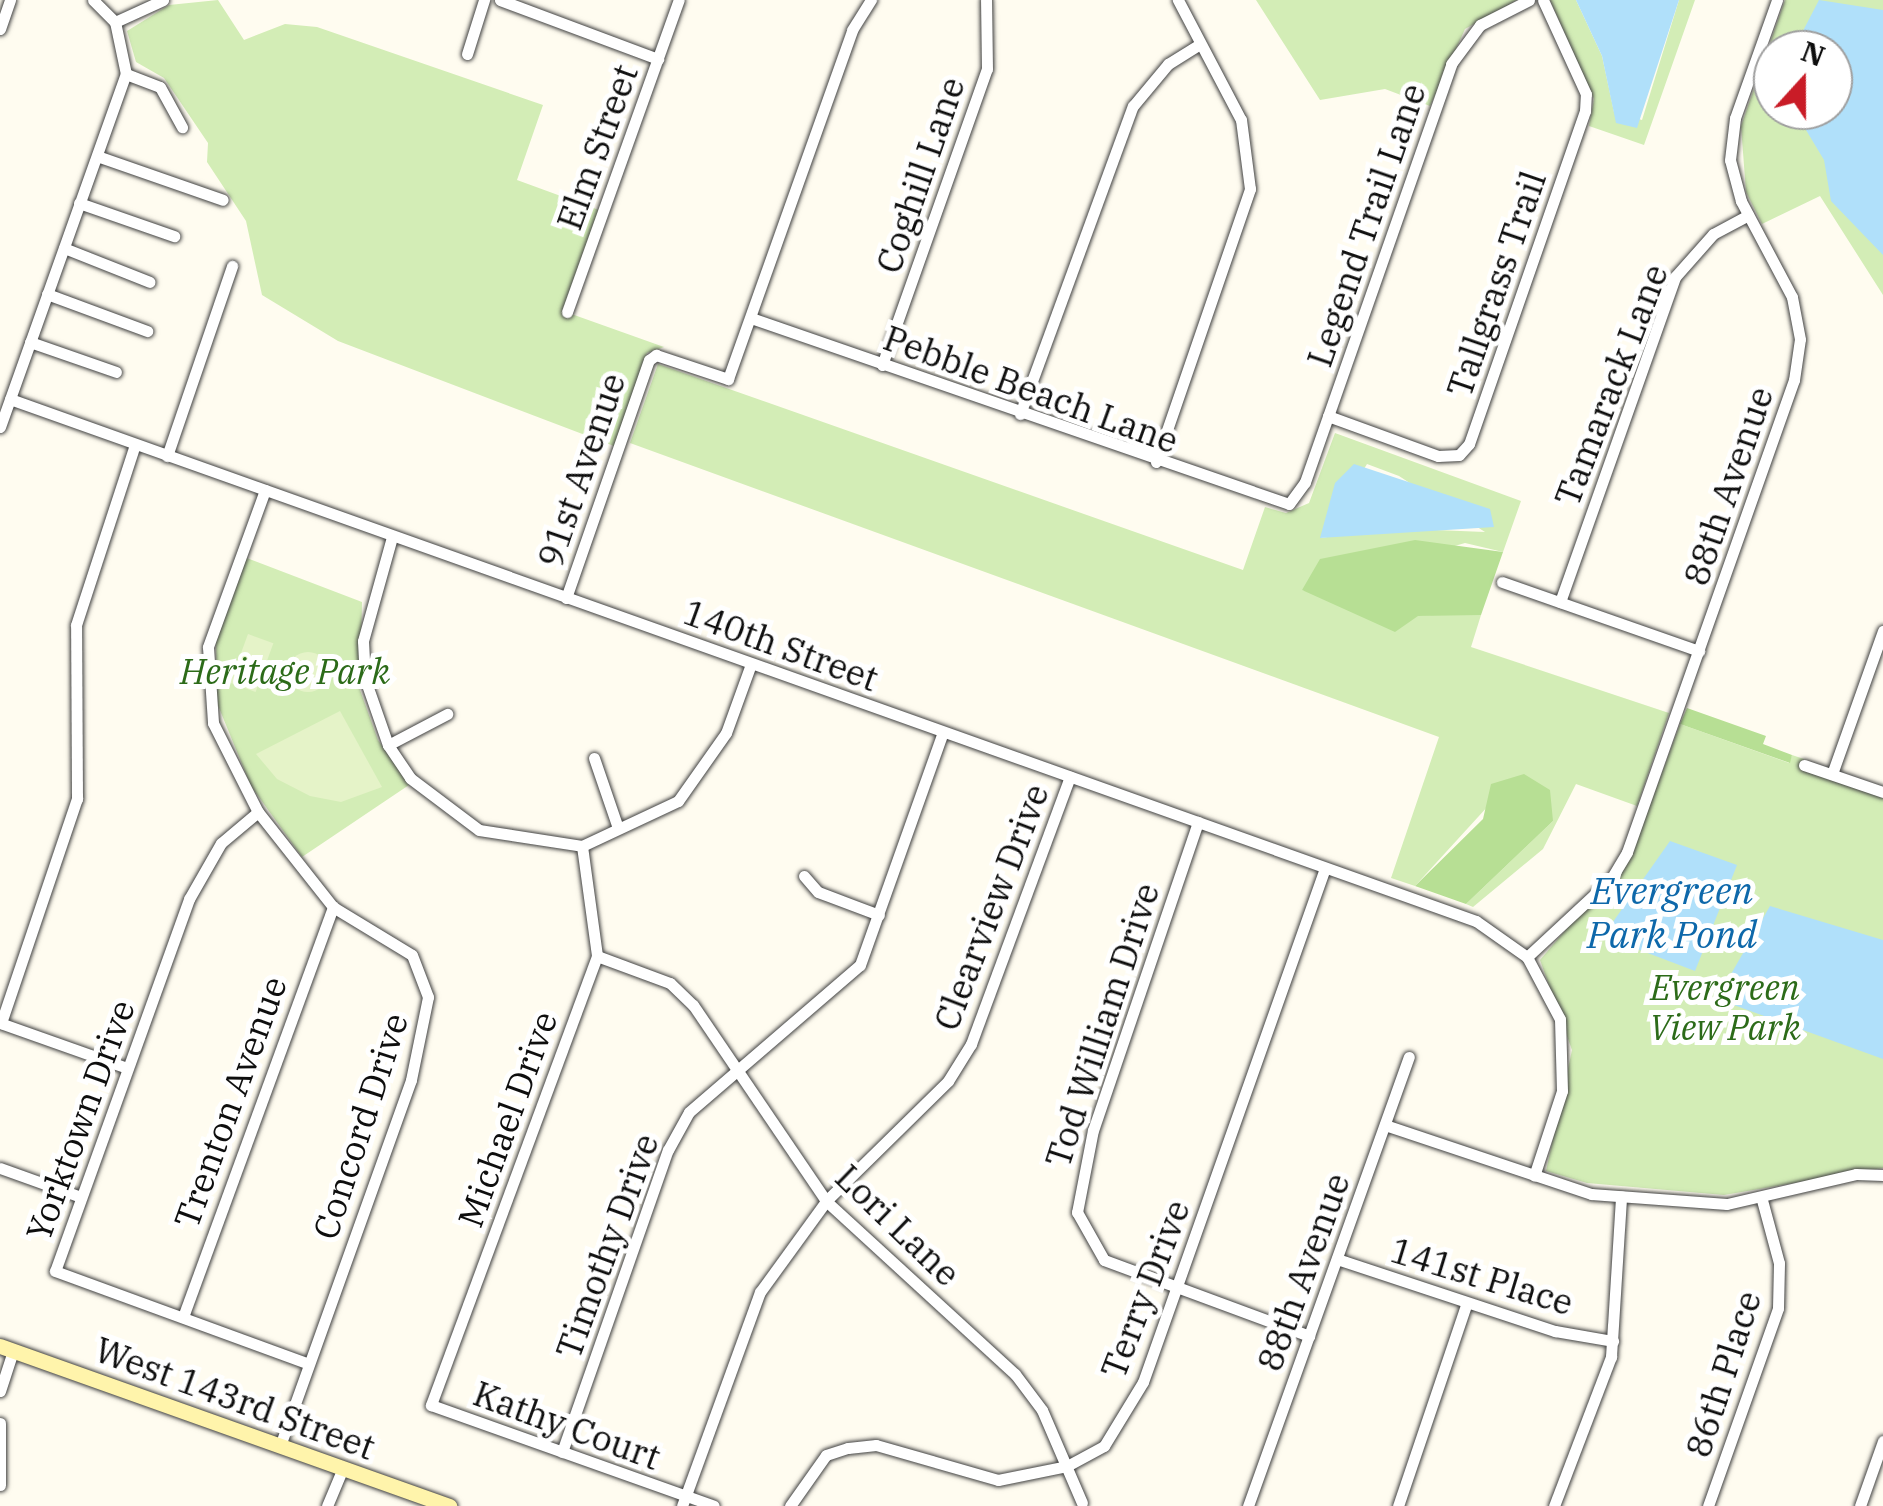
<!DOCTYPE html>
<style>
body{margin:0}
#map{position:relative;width:1883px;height:1506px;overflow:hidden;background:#fffcf0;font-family:"IBM Plex Serif",serif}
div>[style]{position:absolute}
.green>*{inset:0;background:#d3edb6}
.forest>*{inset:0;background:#b7df94}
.pitch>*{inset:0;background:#e5f3c8;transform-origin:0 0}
.round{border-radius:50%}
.water>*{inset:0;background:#b0e0fa}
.roads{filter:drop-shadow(0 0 2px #414141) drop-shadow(0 0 2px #414141)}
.minor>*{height:11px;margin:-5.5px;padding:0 5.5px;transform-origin:5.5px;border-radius:5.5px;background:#fff}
.secondary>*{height:15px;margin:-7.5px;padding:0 7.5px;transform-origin:7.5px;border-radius:7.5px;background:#fff4ab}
span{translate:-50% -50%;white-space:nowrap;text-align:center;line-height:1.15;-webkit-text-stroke:10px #fff;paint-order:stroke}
.street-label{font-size:35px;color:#0e0e0e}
.park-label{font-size:35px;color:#2c6b19;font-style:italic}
.water-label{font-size:38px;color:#0e68aa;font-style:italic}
.north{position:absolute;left:1753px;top:30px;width:100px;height:100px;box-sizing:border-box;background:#fff;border:2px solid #9f9f9f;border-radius:50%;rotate:21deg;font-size:28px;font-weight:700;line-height:40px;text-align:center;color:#0e0e0e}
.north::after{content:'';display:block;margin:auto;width:35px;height:45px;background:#c91c27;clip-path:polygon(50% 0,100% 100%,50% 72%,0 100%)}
</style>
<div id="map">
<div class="green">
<i style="clip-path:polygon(218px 0,244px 40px,285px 24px,317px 27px,543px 105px,517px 180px,599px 210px,563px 311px,664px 347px,647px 353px,614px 446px,338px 341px,262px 295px,246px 221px,207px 162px,208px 143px,164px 78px,136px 62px,127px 31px,169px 5px)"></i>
<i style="clip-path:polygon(1256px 0,1517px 0,1465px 29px,1430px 106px,1385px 89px,1320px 100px)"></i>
<i style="clip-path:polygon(1550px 0,1576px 0,1602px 56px,1614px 112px,1642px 120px,1679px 0,1695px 0,1644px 145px,1589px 126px,1594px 99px)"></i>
<i style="clip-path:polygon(evenodd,1785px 0,1883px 0,1883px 295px,1820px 196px,1762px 224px,1746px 192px,1741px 126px,1785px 0,1773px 50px,1833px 50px,1833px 110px,1773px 110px,1773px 50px)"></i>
<i style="clip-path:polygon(evenodd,658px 364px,1243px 570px,1265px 507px,1286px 513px,1309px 503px,1335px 433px,1521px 501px,1503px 552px,1465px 543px,1302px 590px,1418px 616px,1473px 612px,1481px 615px,1471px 647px,1669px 713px,1637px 806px,1576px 784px,1543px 849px,1473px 907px,1466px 904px,1553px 821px,1489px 805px,1415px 886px,1391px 878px,1439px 737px,630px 443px,658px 364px,1367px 464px,1399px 476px,1485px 532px,1386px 528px,1321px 538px,1367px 464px)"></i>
<i style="clip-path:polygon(244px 557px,362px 602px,360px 690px,378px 740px,409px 785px,302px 857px,251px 786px,217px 703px,216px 640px)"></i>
<i style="clip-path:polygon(1680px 724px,1789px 763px,1792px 755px,1804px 759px,1802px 767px,1883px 797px,1883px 1168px,1724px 1195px,1587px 1183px,1546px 1171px,1572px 1050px,1540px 960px,1633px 851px)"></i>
</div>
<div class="forest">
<i style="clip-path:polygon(1415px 540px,1503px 552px,1481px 615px,1418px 616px,1395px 632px,1302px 590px,1320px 559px)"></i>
<i style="clip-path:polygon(1687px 708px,1766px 736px,1763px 744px,1792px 755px,1790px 763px,1680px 724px)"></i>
<i style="clip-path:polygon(1524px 774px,1550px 790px,1553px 821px,1466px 904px,1415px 886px,1483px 819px,1491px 784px)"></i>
</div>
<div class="pitch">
<i style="left:248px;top:634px;width:27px;height:52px;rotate:20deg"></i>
<i class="round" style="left:288px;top:652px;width:40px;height:40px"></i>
<i style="clip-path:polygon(340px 711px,382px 787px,341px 802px,310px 796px,277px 779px,256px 754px)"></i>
</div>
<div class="water">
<i style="clip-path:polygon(1576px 0,1679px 0,1637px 128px,1616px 123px,1602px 56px)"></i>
<i style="clip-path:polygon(1819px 0,1883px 10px,1883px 255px,1831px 201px,1824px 160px,1794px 110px,1833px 110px,1833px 50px,1793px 50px)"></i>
<i style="clip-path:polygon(1354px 464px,1490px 509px,1494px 527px,1320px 538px,1335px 483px)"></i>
<i style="clip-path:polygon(1670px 841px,1737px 865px,1695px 971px,1603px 936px)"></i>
<i style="clip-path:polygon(1770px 906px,1883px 940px,1883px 1059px,1731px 1004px,1727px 981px)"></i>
</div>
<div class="roads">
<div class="minor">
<i style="left:500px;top:0;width:169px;rotate:20.5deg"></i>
<i style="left:115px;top:22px;width:53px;rotate:-24.6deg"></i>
<i style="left:0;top:29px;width:31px;rotate:-71deg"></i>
<i style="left:467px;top:54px;width:57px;rotate:-72.5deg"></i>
<i style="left:126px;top:74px;width:36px;rotate:21deg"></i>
<i style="left:160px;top:87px;width:46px;rotate:61.2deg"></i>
<i style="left:97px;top:156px;width:133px;rotate:19.2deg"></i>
<i style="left:79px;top:203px;width:101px;rotate:19.2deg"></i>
<i style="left:64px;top:248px;width:92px;rotate:21.6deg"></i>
<i style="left:47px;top:294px;width:107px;rotate:20.3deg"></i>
<i style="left:567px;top:312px;width:331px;rotate:-70.3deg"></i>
<i style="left:751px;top:318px;width:569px;rotate:19.07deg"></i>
<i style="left:1289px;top:504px;width:27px;rotate:-54deg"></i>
<i style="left:1305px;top:482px;width:443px;rotate:-70.7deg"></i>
<i style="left:1451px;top:64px;width:49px;rotate:-53.4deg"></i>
<i style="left:1480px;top:25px;width:55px;rotate:-27deg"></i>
<i style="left:30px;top:342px;width:91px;rotate:19.2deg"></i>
<i style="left:882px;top:365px;width:314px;rotate:-70.5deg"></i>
<i style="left:987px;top:69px;width:69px;rotate:-90.8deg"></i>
<i style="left:10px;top:399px;width:1556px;rotate:19.6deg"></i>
<i style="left:1476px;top:921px;width:62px;rotate:35.2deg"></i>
<i style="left:1527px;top:957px;width:70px;rotate:62deg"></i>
<i style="left:1560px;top:1019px;width:72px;rotate:88.4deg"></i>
<i style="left:1562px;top:1091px;width:89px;rotate:108.2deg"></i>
<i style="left:1020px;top:414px;width:328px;rotate:-69.9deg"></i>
<i style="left:1133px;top:106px;width:55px;rotate:-50.2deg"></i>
<i style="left:1168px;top:64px;width:38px;rotate:-32deg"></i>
<i style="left:1328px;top:416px;width:117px;rotate:20deg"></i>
<i style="left:1438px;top:456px;width:21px;rotate:-3deg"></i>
<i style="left:1459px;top:455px;width:15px;rotate:-48deg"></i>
<i style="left:1469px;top:444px;width:353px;rotate:-70.8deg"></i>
<i style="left:1585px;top:111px;width:17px;rotate:-87deg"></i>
<i style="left:1586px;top:94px;width:103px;rotate:-114.6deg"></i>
<i style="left:0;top:427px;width:375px;rotate:-70.4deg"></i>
<i style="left:126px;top:74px;width:53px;rotate:-101.9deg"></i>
<i style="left:115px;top:22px;width:31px;rotate:-135deg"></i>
<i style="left:167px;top:456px;width:201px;rotate:-71.1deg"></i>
<i style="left:1156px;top:462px;width:289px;rotate:-71deg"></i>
<i style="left:1250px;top:189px;width:70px;rotate:-97.4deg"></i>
<i style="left:1241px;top:120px;width:136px;rotate:-117.7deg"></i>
<i style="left:265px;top:490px;width:167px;rotate:110deg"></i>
<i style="left:208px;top:647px;width:76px;rotate:86.2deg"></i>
<i style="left:213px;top:723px;width:100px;rotate:63.2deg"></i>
<i style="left:258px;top:812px;width:121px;rotate:51.7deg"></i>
<i style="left:333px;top:907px;width:92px;rotate:31.3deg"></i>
<i style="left:412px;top:955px;width:45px;rotate:69.1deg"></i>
<i style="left:428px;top:997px;width:85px;rotate:101.6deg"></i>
<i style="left:411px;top:1080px;width:389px;rotate:109.7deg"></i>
<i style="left:392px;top:537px;width:108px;rotate:105.6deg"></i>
<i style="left:363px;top:641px;width:38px;rotate:87deg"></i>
<i style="left:365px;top:679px;width:70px;rotate:70.8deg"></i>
<i style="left:388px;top:745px;width:40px;rotate:56deg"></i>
<i style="left:410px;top:778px;width:86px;rotate:37deg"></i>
<i style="left:479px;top:830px;width:104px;rotate:8.8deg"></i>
<i style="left:1502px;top:582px;width:209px;rotate:19.3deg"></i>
<i style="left:566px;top:598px;width:252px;rotate:-70.8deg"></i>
<i style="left:649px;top:360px;width:9px;rotate:-36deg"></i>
<i style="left:656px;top:355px;width:76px;rotate:18.4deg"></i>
<i style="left:728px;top:379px;width:370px;rotate:-70.4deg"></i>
<i style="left:852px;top:30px;width:36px;rotate:-58deg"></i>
<i style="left:1560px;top:602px;width:345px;rotate:-70.5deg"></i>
<i style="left:1675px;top:277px;width:57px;rotate:-48.5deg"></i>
<i style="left:1713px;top:234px;width:40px;rotate:-28deg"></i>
<i style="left:388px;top:745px;width:67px;rotate:-27.7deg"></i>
<i style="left:594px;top:758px;width:74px;rotate:71.1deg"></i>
<i style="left:1804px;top:765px;width:83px;rotate:18.9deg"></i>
<i style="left:1832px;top:774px;width:152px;rotate:-70.4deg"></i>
<i style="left:258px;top:812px;width:48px;rotate:140deg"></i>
<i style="left:221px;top:843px;width:64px;rotate:119.7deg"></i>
<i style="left:189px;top:899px;width:395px;rotate:109.8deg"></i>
<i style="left:55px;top:1271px;width:267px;rotate:20.1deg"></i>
<i style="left:1198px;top:822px;width:325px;rotate:108.8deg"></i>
<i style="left:1093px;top:1130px;width:84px;rotate:101deg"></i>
<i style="left:1077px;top:1212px;width:55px;rotate:60.6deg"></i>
<i style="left:1104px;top:1260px;width:219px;rotate:20.3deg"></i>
<i style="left:582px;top:846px;width:111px;rotate:82.2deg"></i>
<i style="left:597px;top:956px;width:479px;rotate:110.3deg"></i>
<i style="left:431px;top:1405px;width:300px;rotate:19.6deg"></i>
<i style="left:582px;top:846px;width:106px;rotate:-25.1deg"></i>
<i style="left:678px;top:801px;width:83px;rotate:-54.8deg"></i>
<i style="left:726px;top:733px;width:73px;rotate:-70.1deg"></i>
<i style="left:804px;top:876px;width:21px;rotate:49deg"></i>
<i style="left:818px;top:892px;width:65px;rotate:20.7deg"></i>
<i style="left:597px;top:956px;width:78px;rotate:20.3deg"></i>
<i style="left:670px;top:983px;width:32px;rotate:44deg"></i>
<i style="left:693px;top:1005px;width:237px;rotate:55.8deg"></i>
<i style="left:826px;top:1201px;width:256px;rotate:42.5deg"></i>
<i style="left:1015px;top:1374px;width:45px;rotate:53.1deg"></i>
<i style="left:1042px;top:1410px;width:101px;rotate:66.7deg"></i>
<i style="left:1527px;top:957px;width:115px;rotate:-42.9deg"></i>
<i style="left:1611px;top:879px;width:31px;rotate:-59deg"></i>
<i style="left:1627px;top:852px;width:501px;rotate:-70.52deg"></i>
<i style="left:1794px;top:380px;width:41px;rotate:-81.7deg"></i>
<i style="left:1800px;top:339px;width:43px;rotate:-100.8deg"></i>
<i style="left:1792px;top:297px;width:109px;rotate:-118deg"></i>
<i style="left:1741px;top:201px;width:42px;rotate:-105deg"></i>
<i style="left:1730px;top:160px;width:42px;rotate:-83.2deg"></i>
<i style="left:1735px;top:118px;width:125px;rotate:-70.4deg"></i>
<i style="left:0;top:1023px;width:135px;rotate:19.5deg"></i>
<i style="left:1px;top:1023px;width:237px;rotate:-71.3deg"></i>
<i style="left:77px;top:799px;width:174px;rotate:-90.3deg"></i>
<i style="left:76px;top:625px;width:189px;rotate:-71.9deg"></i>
<i style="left:1385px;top:1125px;width:217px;rotate:18.5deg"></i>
<i style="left:1591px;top:1194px;width:136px;rotate:4.2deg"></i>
<i style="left:1727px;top:1204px;width:132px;rotate:-13.1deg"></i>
<i style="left:1856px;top:1174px;width:27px;rotate:2deg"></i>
<i style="left:0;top:1168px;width:86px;rotate:19.7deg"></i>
<i style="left:1337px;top:1259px;width:230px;rotate:18.3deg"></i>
<i style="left:1555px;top:1331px;width:59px;rotate:9.8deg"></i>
<i style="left:183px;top:1317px;width:437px;rotate:-69.9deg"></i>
<i style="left:0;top:1391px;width:42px;rotate:-72deg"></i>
<i style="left:0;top:1423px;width:62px;rotate:90deg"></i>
<i style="left:562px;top:1452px;width:320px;rotate:-70.7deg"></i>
<i style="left:668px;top:1150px;width:43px;rotate:-61.1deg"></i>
<i style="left:689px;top:1112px;width:225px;rotate:-40.7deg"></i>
<i style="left:860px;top:965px;width:247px;rotate:-70.4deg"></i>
<i style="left:327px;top:1506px;width:41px;rotate:-67.2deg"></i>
<i style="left:682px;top:1506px;width:228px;rotate:-70deg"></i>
<i style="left:760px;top:1292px;width:112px;rotate:-54deg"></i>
<i style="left:826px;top:1201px;width:171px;rotate:-44.5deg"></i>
<i style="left:948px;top:1081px;width:44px;rotate:-58.1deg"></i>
<i style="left:971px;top:1044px;width:285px;rotate:-69.7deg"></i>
<i style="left:790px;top:1506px;width:62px;rotate:-54.8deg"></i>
<i style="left:826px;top:1455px;width:23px;rotate:-18deg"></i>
<i style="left:848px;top:1448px;width:28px;rotate:-6deg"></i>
<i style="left:876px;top:1445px;width:127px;rotate:16deg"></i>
<i style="left:998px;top:1480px;width:70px;rotate:-11.5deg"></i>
<i style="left:1067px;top:1466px;width:42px;rotate:-28.4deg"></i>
<i style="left:1104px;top:1446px;width:75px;rotate:-58.6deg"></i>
<i style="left:1143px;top:1382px;width:545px;rotate:-70.5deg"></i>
<i style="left:1248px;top:1506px;width:477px;rotate:-70.3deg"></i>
<i style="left:1398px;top:1506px;width:212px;rotate:-71.3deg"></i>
<i style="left:1554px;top:1506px;width:160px;rotate:-69.1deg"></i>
<i style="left:1611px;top:1357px;width:161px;rotate:-86.4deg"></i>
<i style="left:1708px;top:1506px;width:210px;rotate:-70.5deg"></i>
<i style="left:1778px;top:1308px;width:45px;rotate:-88.7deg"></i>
<i style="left:1779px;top:1263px;width:65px;rotate:-105.1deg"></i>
<i style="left:1860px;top:1506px;width:69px;rotate:-70.5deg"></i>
</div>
<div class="secondary">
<i style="left:0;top:1346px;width:477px;rotate:19.6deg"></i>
</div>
</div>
<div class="street-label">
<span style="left:597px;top:147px;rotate:-70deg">Elm Street</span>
<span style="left:920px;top:175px;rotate:-71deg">Coghill Lane</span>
<span style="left:1366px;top:225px;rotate:-71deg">Legend Trail Lane</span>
<span style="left:1496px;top:284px;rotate:-71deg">Tallgrass Trail</span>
<span style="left:1611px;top:385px;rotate:-69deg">Tamarack Lane</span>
<span style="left:1031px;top:389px;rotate:20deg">Pebble Beach Lane</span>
<span style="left:581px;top:470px;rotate:-71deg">91st Avenue</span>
<span style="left:1728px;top:486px;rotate:-71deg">88th Avenue</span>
<span style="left:781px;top:645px;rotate:20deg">140th Street</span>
<span style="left:991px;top:907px;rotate:-69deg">Clearview Drive</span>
<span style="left:1102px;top:1025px;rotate:-72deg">Tod William Drive</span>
<span style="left:230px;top:1102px;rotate:-70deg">Trenton Avenue</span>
<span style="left:507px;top:1119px;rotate:-70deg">Michael Drive</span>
<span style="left:80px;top:1120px;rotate:-70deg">Yorktown Drive</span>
<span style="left:360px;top:1126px;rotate:-72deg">Concord Drive</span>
<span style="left:898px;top:1225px;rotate:44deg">Lori Lane</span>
<span style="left:607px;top:1246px;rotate:-70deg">Timothy Drive</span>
<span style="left:1303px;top:1272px;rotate:-70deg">88th Avenue</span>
<span style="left:1482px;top:1276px;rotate:17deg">141st Place</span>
<span style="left:1145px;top:1289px;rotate:-69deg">Terry Drive</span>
<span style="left:1723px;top:1374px;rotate:-72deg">86th Place</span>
<span style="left:235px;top:1398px;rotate:20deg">West 143rd Street</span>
<span style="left:567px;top:1425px;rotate:20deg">Kathy Court</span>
</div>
<div class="park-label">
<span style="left:285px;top:671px">Heritage Park</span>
<span style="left:1725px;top:1007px">Evergreen<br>View Park</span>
</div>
<div class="water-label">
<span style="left:1672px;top:912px">Evergreen<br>Park Pond</span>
</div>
<div class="north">N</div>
</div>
